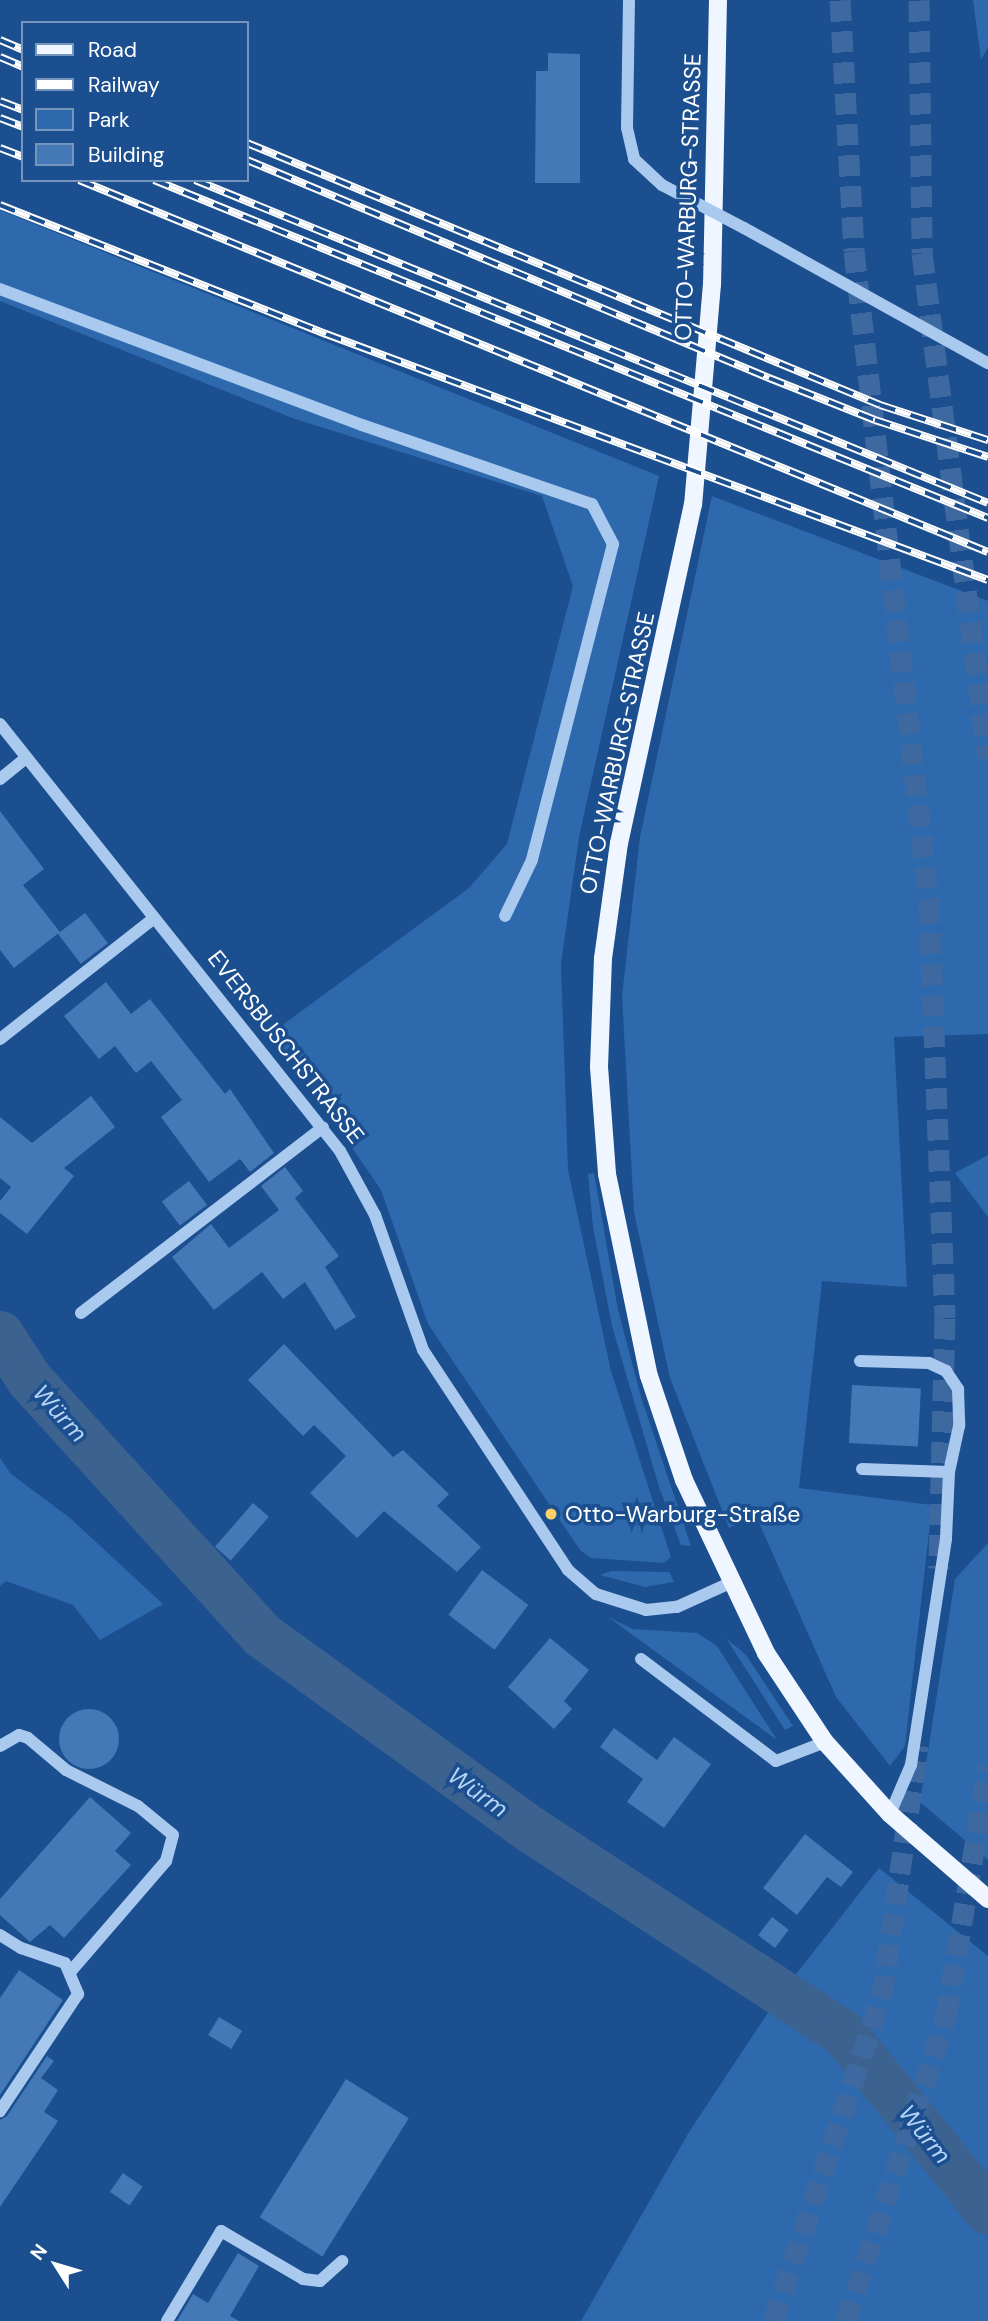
<!DOCTYPE html>
<meta charset="utf-8">
<style>
body{margin:0}
#map{position:relative;width:988px;height:2321px;overflow:hidden;background:#1b4f8f;font-family:"DM Sans",sans-serif}
div>[style]{position:absolute}
.green>*{inset:0;background:#2e69ad}
.river>*{height:47px;margin:-23.5px;padding:0 23.5px;transform-origin:23.5px;border-radius:23.5px;background:#3c6290}
.building>*{inset:0;background:#4478b7;transform-origin:0 0}
.round{border-radius:50%}
.highway-tunnel>*{height:21px;margin-top:-10.5px;transform-origin:0;background:repeating-linear-gradient(90deg,#3d69a0 0 21px,transparent 0 31px)}
.minor>*{height:12px;margin:-6px;padding:0 6px;transform-origin:6px;border-radius:6px;background:#a9c9ee}
.major>*{height:18px;margin:-9px;padding:0 9px;transform-origin:9px;border-radius:9px;background:#f0f6ff}
.rail>*{height:8px;margin-top:-4px;transform-origin:0;background:repeating-linear-gradient(90deg,#1b4f8f 0 16px,#fff 0 32px);box-sizing:border-box;border-block:2px solid #fff}
.minor-bridge>*{height:12px;margin:-6px;padding:0 6px;transform-origin:6px;border-radius:6px;background:#a9c9ee}
.dots>*{width:19px;height:19px;translate:-50% -50%;box-sizing:border-box;border:4px solid #1b4f8f;border-radius:50%}
span{translate:-50% -50%;white-space:nowrap;text-align:center;line-height:1.15;-webkit-text-stroke:7px #1b4f8f;paint-order:stroke}
.street-label{font-size:23px;color:#fff}
.poi-label{font-size:23px;color:#fff}
.left{translate:0 -50%;text-align:left}
.water-label{font-size:24px;color:#b5d3f5;font-style:italic}
.legend{position:absolute;left:21px;top:21px;width:228px;height:161px;box-sizing:border-box;background:#1b4f8f;border:2px solid #7695bc;margin:0;padding:9px 12px;list-style:none;font-size:21px;color:#fff}
.legend li{display:flex;align-items:center;gap:14px;height:35px}
.legend b{width:35px;border:2px solid #7695bc}
.north{position:absolute;left:21px;top:2230px;width:70px;height:70px;-webkit-text-stroke:5px #1b4f8f;paint-order:stroke;rotate:307deg;font-size:19px;font-weight:700;line-height:28px;text-align:center;color:#fff}
.north::after{content:'';display:block;margin:auto;width:24px;height:32px;background:#fff;clip-path:polygon(50% 0,100% 100%,50% 72%,0 100%)}
</style>
<div id="map">
<div class="green">
<i style="clip-path:polygon(973px 0,988px 0,988px 47px,981px 60px)"></i>
<i style="clip-path:polygon(0 210px,659px 476px,579px 837px,561px 964px,568px 1170px,611px 1371px,671px 1557px,664px 1563px,591px 1558px,580px 1550px,428px 1324px,381px 1190px,273px 1032px,469px 888px,507px 844px,573px 586px,542px 496px,295px 419px,0 301px)"></i>
<i style="clip-path:polygon(712px 496px,988px 601px,988px 1034px,894px 1037px,907px 1287px,822px 1281px,799px 1488px,932px 1505px,905px 1746px,890px 1766px,836px 1697px,756px 1516px,729px 1528px,670px 1378px,634px 1212px,622px 996px,640px 837px)"></i>
<i style="clip-path:polygon(988px 1155px,988px 1217px,955px 1173px)"></i>
<i style="clip-path:polygon(594px 1173px,618px 1310px,641px 1397px,691px 1546px,681px 1545px,659px 1487px,612px 1326px,593px 1227px,588px 1174px)"></i>
<i style="clip-path:polygon(0 1458px,11px 1474px,70px 1518px,163px 1604px,100px 1640px,73px 1605px,6px 1581px,0 1586px)"></i>
<i style="clip-path:polygon(988px 1543px,988px 1860px,920px 1802px,955px 1579px)"></i>
<i style="clip-path:polygon(612px 1571px,669px 1572px,674px 1582px,645px 1587px,600px 1575px)"></i>
<i style="clip-path:polygon(608px 1617px,633px 1629px,697px 1633px,717px 1646px,777px 1740px)"></i>
<i style="clip-path:polygon(726px 1638px,746px 1655px,793px 1726px,785px 1730px)"></i>
<i style="clip-path:polygon(879px 1868px,988px 1956px,988px 2321px,581px 2321px,689px 2132px,779px 1996px)"></i>
</div>
<div class="river">
<i style="left:0;top:1334px;width:54px;rotate:57.2deg"></i>
<i style="left:29px;top:1379px;width:346px;rotate:47.7deg"></i>
<i style="left:262px;top:1635px;width:331px;rotate:35.9deg"></i>
<i style="left:530px;top:1829px;width:375px;rotate:33.1deg"></i>
<i style="left:844px;top:2034px;width:228px;rotate:50.9deg"></i>
</div>
<div class="building">
<i style="clip-path:polygon(548px 53px,580px 54px,580px 183px,535px 183px,536px 71px,548px 71px)"></i>
<i style="clip-path:polygon(0 811px,44px 869px,23px 885px,60px 932px,14px 968px,0 950px)"></i>
<i style="left:85px;top:913px;width:38px;height:34px;rotate:53deg"></i>
<i style="clip-path:polygon(106px 982px,131px 1014px,150px 999px,225px 1094px,230px 1089px,274px 1153px,250px 1172px,240px 1159px,209px 1182px,161px 1117px,182px 1100px,151px 1061px,136px 1073px,115px 1046px,99px 1059px,64px 1016px)"></i>
<i style="clip-path:polygon(91px 1096px,115px 1127px,64px 1168px,74px 1176px,27px 1234px,0 1213px,0 1201px,11px 1187px,0 1178px,0 1117px,32px 1143px)"></i>
<i style="clip-path:polygon(285px 1167px,303px 1191px,295px 1198px,339px 1256px,325px 1267px,356px 1317px,335px 1330px,305px 1282px,283px 1299px,262px 1272px,214px 1310px,172px 1257px,211px 1224px,229px 1248px,279px 1210px,261px 1186px)"></i>
<i style="left:189px;top:1181px;width:30px;height:34px;rotate:53deg"></i>
<i style="clip-path:polygon(284px 1344px,393px 1457px,403px 1450px,449px 1494px,437px 1506px,481px 1547px,457px 1572px,384px 1511px,357px 1538px,310px 1493px,346px 1456px,314px 1425px,303px 1436px,248px 1380px)"></i>
<i style="left:852px;top:1385px;width:69px;height:58px;rotate:3deg"></i>
<i style="left:253px;top:1503px;width:21px;height:58px;rotate:41deg"></i>
<i style="left:482px;top:1570px;width:58px;height:56px;rotate:37deg"></i>
<i style="clip-path:polygon(550px 1638px,589px 1670px,564px 1701px,572px 1709px,554px 1729px,508px 1687px)"></i>
<i class="round" style="left:59px;top:1709px;width:60px;height:60px"></i>
<i style="clip-path:polygon(614px 1728px,657px 1760px,674px 1737px,711px 1764px,664px 1828px,627px 1802px,643px 1779px,600px 1747px)"></i>
<i style="clip-path:polygon(90px 1797px,131px 1833px,115px 1851px,131px 1865px,64px 1938px,50px 1925px,30px 1942px,0 1915px,0 1899px)"></i>
<i style="clip-path:polygon(805px 1834px,853px 1872px,841px 1887px,827px 1877px,797px 1915px,763px 1888px)"></i>
<i style="left:772px;top:1917px;width:21px;height:23px;rotate:37deg"></i>
<i style="clip-path:polygon(19px 1970px,63px 2000px,0 2095px,0 1998px)"></i>
<i style="left:219px;top:2017px;width:27px;height:21px;rotate:31deg"></i>
<i style="clip-path:polygon(47px 2056px,54px 2061px,41px 2078px,58px 2090px,44px 2112px,58px 2121px,0 2207px,0 2120px,7px 2116px)"></i>
<i style="left:346px;top:2079px;width:74px;height:163px;rotate:32deg"></i>
<i style="left:123px;top:2173px;width:24px;height:23px;rotate:35deg"></i>
<i style="clip-path:polygon(238px 2253px,259px 2266px,230px 2316px,239px 2321px,177px 2321px,193px 2294px,208px 2303px)"></i>
</div>
<div class="highway-tunnel">
<i style="left:840px;top:0;width:251px;rotate:86.8deg"></i>
<i style="left:854px;top:251px;width:655px;rotate:83.43deg"></i>
<i style="left:929px;top:902px;width:416px;rotate:87.8deg"></i>
<i style="left:945px;top:1318px;width:250px;rotate:91.4deg"></i>
<i style="left:919px;top:0;width:253px;rotate:89.3deg"></i>
<i style="left:922px;top:253px;width:509px;rotate:82.55deg"></i>
<i style="left:773px;top:2321px;width:343px;rotate:-71.5deg"></i>
<i style="left:882px;top:1996px;width:253px;rotate:-81.8deg"></i>
<i style="left:846px;top:2321px;width:321px;rotate:-71.8deg"></i>
<i style="left:946px;top:2016px;width:253px;rotate:-80.4deg"></i>
</div>
<div class="minor">
<i style="left:629px;top:0;width:128px;rotate:90.9deg"></i>
<i style="left:627px;top:128px;width:32px;rotate:77deg"></i>
<i style="left:634px;top:159px;width:38px;rotate:43deg"></i>
<i style="left:744px;top:228px;width:279px;rotate:29deg"></i>
<i style="left:0;top:289px;width:387px;rotate:20.6deg"></i>
<i style="left:362px;top:425px;width:243px;rotate:19deg"></i>
<i style="left:592px;top:504px;width:45px;rotate:62.3deg"></i>
<i style="left:613px;top:544px;width:326px;rotate:104.4deg"></i>
<i style="left:532px;top:860px;width:62px;rotate:115.7deg"></i>
<i style="left:0;top:724px;width:546px;rotate:51.47deg"></i>
<i style="left:340px;top:1151px;width:73px;rotate:61.3deg"></i>
<i style="left:375px;top:1215px;width:143px;rotate:70.4deg"></i>
<i style="left:423px;top:1350px;width:263px;rotate:56.6deg"></i>
<i style="left:568px;top:1570px;width:37px;rotate:41deg"></i>
<i style="left:596px;top:1594px;width:52px;rotate:17.7deg"></i>
<i style="left:646px;top:1610px;width:31px;rotate:-6deg"></i>
<i style="left:677px;top:1607px;width:58px;rotate:-24.4deg"></i>
<i style="left:0;top:779px;width:33px;rotate:-39deg"></i>
<i style="left:0;top:1039px;width:194px;rotate:-38.1deg"></i>
<i style="left:81px;top:1313px;width:305px;rotate:-37.5deg"></i>
<i style="left:860px;top:1361px;width:69px;rotate:1.7deg"></i>
<i style="left:929px;top:1363px;width:19px;rotate:25deg"></i>
<i style="left:946px;top:1371px;width:22px;rotate:56deg"></i>
<i style="left:958px;top:1389px;width:37px;rotate:88deg"></i>
<i style="left:959px;top:1426px;width:47px;rotate:102.3deg"></i>
<i style="left:949px;top:1472px;width:67px;rotate:92.6deg"></i>
<i style="left:946px;top:1539px;width:229px;rotate:98.8deg"></i>
<i style="left:911px;top:1765px;width:53px;rotate:113.2deg"></i>
<i style="left:862px;top:1469px;width:87px;rotate:2deg"></i>
<i style="left:641px;top:1659px;width:169px;rotate:37.1deg"></i>
<i style="left:776px;top:1761px;width:53px;rotate:-21.2deg"></i>
<i style="left:0;top:1746px;width:22px;rotate:-30deg"></i>
<i style="left:19px;top:1735px;width:9px;rotate:18deg"></i>
<i style="left:28px;top:1738px;width:50px;rotate:40.1deg"></i>
<i style="left:66px;top:1770px;width:80px;rotate:26.6deg"></i>
<i style="left:138px;top:1806px;width:45px;rotate:39.6deg"></i>
<i style="left:173px;top:1835px;width:27px;rotate:105deg"></i>
<i style="left:166px;top:1861px;width:145px;rotate:130.8deg"></i>
<i style="left:0;top:1935px;width:25px;rotate:32deg"></i>
<i style="left:21px;top:1948px;width:46px;rotate:18.8deg"></i>
<i style="left:65px;top:1963px;width:34px;rotate:67deg"></i>
<i style="left:78px;top:1994px;width:141px;rotate:123.7deg"></i>
<i style="left:167px;top:2321px;width:105px;rotate:-59deg"></i>
<i style="left:221px;top:2231px;width:95px;rotate:30.3deg"></i>
<i style="left:303px;top:2279px;width:17px;rotate:7deg"></i>
<i style="left:320px;top:2281px;width:30px;rotate:-42deg"></i>
</div>
<div class="major">
<i style="left:718px;top:0;width:284px;rotate:91.2deg"></i>
<i style="left:712px;top:284px;width:221px;rotate:94.9deg"></i>
<i style="left:693px;top:504px;width:347px;rotate:102.3deg"></i>
<i style="left:619px;top:843px;width:116px;rotate:97.9deg"></i>
<i style="left:603px;top:958px;width:109px;rotate:92.1deg"></i>
<i style="left:599px;top:1067px;width:107px;rotate:85.7deg"></i>
<i style="left:607px;top:1174px;width:206px;rotate:78.3deg"></i>
<i style="left:649px;top:1376px;width:110px;rotate:71.4deg"></i>
<i style="left:684px;top:1480px;width:191px;rotate:64.6deg"></i>
<i style="left:766px;top:1653px;width:107px;rotate:56.5deg"></i>
<i style="left:825px;top:1742px;width:97px;rotate:47.9deg"></i>
<i style="left:890px;top:1814px;width:130px;rotate:40.9deg"></i>
</div>
<div class="rail">
<i style="left:0;top:40px;width:25px;rotate:23deg"></i>
<i style="left:0;top:57px;width:25px;rotate:23deg"></i>
<i style="left:0;top:101px;width:25px;rotate:21deg"></i>
<i style="left:0;top:118px;width:25px;rotate:21deg"></i>
<i style="left:247px;top:143px;width:685px;rotate:22.48deg"></i>
<i style="left:880px;top:405px;width:114px;rotate:18deg"></i>
<i style="left:0;top:148px;width:25px;rotate:21deg"></i>
<i style="left:247px;top:160px;width:566px;rotate:22.67deg"></i>
<i style="left:769px;top:378px;width:114px;rotate:21.6deg"></i>
<i style="left:875px;top:420px;width:119px;rotate:18.1deg"></i>
<i style="left:79px;top:180px;width:982px;rotate:22.26deg"></i>
<i style="left:154px;top:180px;width:900px;rotate:22.06deg"></i>
<i style="left:195px;top:180px;width:856px;rotate:22.16deg"></i>
<i style="left:0;top:205px;width:351px;rotate:21.6deg"></i>
<i style="left:326px;top:334px;width:706px;rotate:20.39deg"></i>
</div>
<div class="minor-bridge">
<i style="left:662px;top:185px;width:93px;rotate:27.7deg"></i>
</div>
<div class="dots">
<i style="left:551px;top:1514px;background:#ffd166"></i>
</div>
<div class="street-label">
<span style="left:688px;top:197px;rotate:-88deg">OTTO-WARBURG-STRASSE</span>
<span style="left:617px;top:753px;rotate:-78deg">OTTO-WARBURG-STRASSE</span>
<span style="left:286px;top:1047px;rotate:52deg">EVERSBUSCHSTRASSE</span>
</div>
<div class="poi-label">
<span class="left" style="left:565px;top:1514px">Otto-Warburg-Straße</span>
</div>
<div class="water-label">
<span style="left:60px;top:1413px;rotate:48deg">Würm</span>
<span style="left:478px;top:1792px;rotate:36deg">Würm</span>
<span style="left:925px;top:2134px;rotate:51deg">Würm</span>
</div>
<ul class="legend">
<li><b style="height:9px;background:#f0f6ff"></b>Road</li>
<li><b style="height:9px;background:#fff"></b>Railway</li>
<li><b style="height:19px;background:#2e69ad"></b>Park</li>
<li><b style="height:19px;background:#4478b7"></b>Building</li>
</ul>
<div class="north">N</div>
</div>
